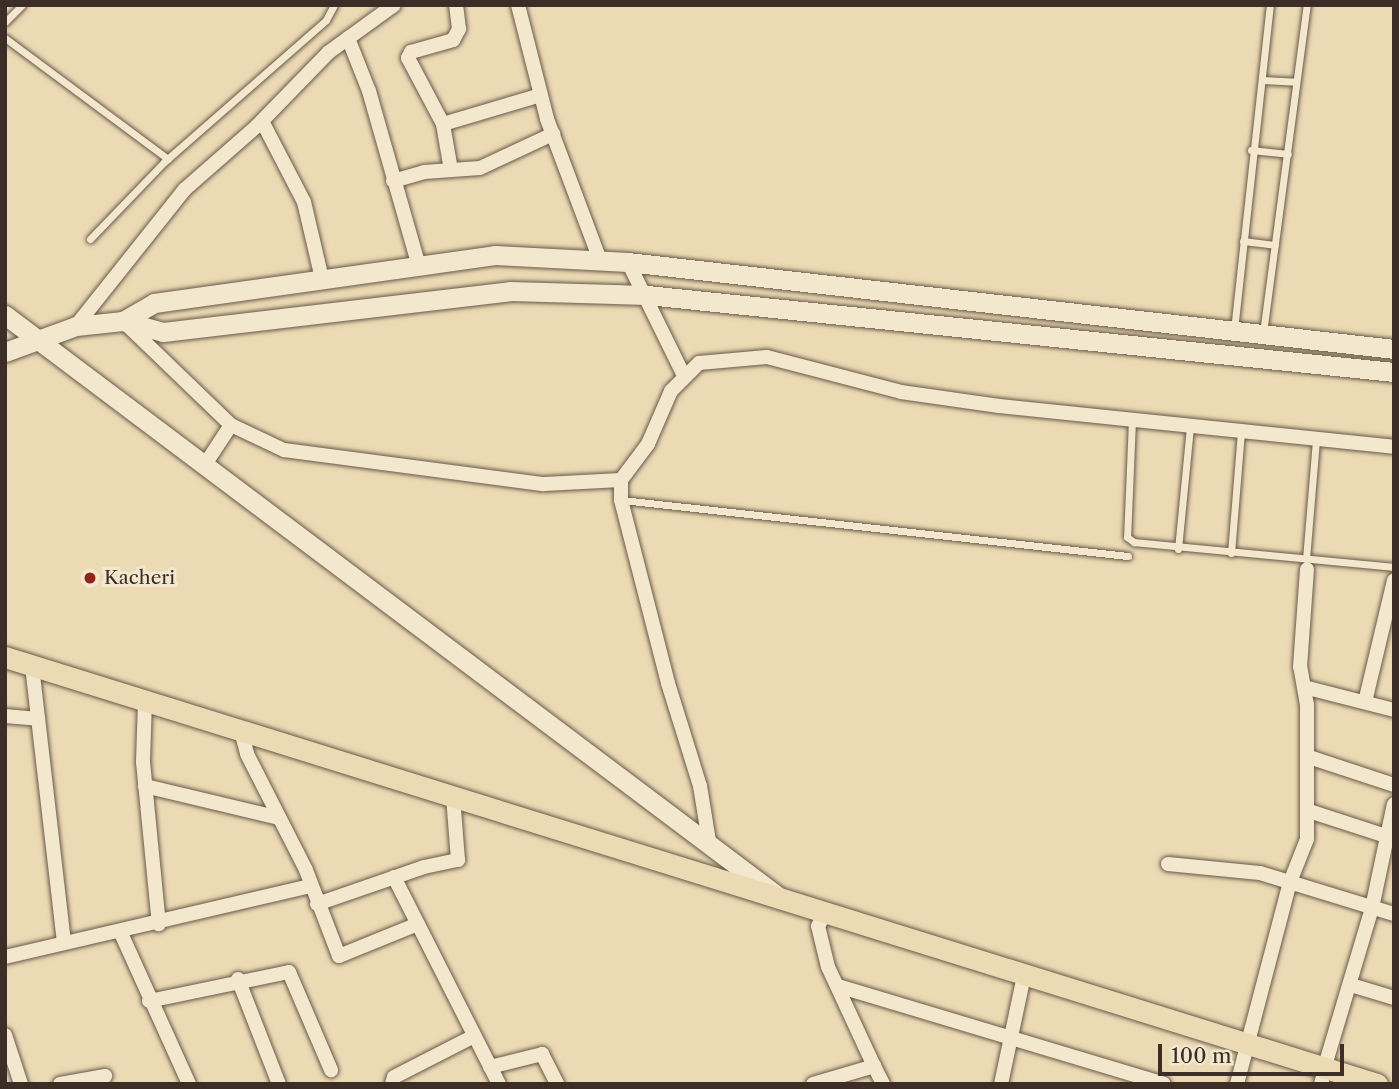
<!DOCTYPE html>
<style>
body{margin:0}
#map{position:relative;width:1399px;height:1089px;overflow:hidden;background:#ecdab4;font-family:"Libre Caslon Text",serif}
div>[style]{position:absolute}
.roads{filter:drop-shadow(0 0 2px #68594a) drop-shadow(0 0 2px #68594a)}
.lane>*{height:7px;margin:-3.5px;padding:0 3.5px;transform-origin:3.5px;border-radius:3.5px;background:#f3e7ce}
.street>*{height:14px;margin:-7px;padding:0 7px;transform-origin:7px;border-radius:7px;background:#f3e7ce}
.secondary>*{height:19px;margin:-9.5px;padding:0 9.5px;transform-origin:9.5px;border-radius:9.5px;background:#f3e7ce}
.primary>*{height:21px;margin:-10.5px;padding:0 10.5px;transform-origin:10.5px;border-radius:10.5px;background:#ecdab4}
.dots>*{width:19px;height:19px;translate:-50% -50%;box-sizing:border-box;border:4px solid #f3e7ce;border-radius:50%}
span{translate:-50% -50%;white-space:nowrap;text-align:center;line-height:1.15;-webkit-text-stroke:6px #f3e7ce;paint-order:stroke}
.poi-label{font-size:19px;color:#3c2e26}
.left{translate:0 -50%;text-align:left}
.frame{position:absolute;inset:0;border:7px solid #3c2e26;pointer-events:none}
.scale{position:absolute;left:1158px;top:1044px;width:186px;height:32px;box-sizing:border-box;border:4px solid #3c2e26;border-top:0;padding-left:9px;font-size:21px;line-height:24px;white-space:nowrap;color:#3c2e26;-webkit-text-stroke:5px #f3e7ce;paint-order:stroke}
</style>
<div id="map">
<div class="roads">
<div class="lane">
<i style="left:5px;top:22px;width:24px;rotate:-45deg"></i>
<i style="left:5px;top:38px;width:203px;rotate:36.6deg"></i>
<i style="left:1262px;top:80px;width:34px;rotate:3deg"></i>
<i style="left:1251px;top:150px;width:37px;rotate:6deg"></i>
<i style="left:90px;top:239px;width:107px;rotate:-46.1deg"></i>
<i style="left:164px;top:162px;width:215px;rotate:-41.2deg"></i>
<i style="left:326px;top:20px;width:17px;rotate:-62deg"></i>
<i style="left:1243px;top:241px;width:32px;rotate:7deg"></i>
<i style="left:1234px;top:330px;width:327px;rotate:-83.7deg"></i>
<i style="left:1263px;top:333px;width:331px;rotate:-82.4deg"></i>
<i style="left:1132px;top:420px;width:117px;rotate:92.4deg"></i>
<i style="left:1127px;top:537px;width:9px;rotate:36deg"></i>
<i style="left:1134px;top:542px;width:261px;rotate:5.5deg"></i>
<i style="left:622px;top:500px;width:509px;rotate:6.32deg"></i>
<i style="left:1178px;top:549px;width:124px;rotate:-84.4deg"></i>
<i style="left:1231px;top:553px;width:122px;rotate:-85.3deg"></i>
<i style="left:1306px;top:559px;width:120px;rotate:-85.2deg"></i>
</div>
<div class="street">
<i style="left:518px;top:5px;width:118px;rotate:75.7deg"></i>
<i style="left:547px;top:119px;width:151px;rotate:69.4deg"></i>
<i style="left:348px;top:38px;width:57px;rotate:68.4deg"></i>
<i style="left:369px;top:91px;width:182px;rotate:74.1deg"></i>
<i style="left:262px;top:121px;width:91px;rotate:62.6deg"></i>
<i style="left:304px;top:202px;width:79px;rotate:76.8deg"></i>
<i style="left:443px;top:124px;width:102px;rotate:-16.5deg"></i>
<i style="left:451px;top:170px;width:47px;rotate:-99.9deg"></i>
<i style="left:443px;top:124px;width:75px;rotate:-117.9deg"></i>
<i style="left:408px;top:58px;width:7px;rotate:-63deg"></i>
<i style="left:411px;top:52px;width:44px;rotate:-15.9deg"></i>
<i style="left:453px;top:40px;width:13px;rotate:-61deg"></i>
<i style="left:459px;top:29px;width:24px;rotate:-97deg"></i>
<i style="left:393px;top:181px;width:32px;rotate:-16deg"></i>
<i style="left:424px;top:172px;width:56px;rotate:-4.1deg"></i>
<i style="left:480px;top:168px;width:81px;rotate:-25deg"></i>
<i style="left:628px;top:262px;width:127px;rotate:63.8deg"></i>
<i style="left:125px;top:323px;width:147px;rotate:43.9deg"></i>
<i style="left:231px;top:425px;width:59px;rotate:25.3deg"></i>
<i style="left:284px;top:450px;width:262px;rotate:7.5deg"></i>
<i style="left:544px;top:484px;width:77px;rotate:-3deg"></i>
<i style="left:76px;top:326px;width:174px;rotate:-51.5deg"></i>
<i style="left:184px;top:190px;width:97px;rotate:-41.2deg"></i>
<i style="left:257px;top:126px;width:103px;rotate:-45.8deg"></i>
<i style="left:329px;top:52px;width:80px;rotate:-35.9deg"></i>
<i style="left:206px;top:463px;width:45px;rotate:-56.7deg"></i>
<i style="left:32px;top:666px;width:277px;rotate:83.4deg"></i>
<i style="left:1304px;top:687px;width:93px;rotate:14.3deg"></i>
<i style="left:145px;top:701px;width:61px;rotate:91.9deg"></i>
<i style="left:143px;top:762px;width:163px;rotate:84.4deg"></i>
<i style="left:1365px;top:702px;width:125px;rotate:-76.6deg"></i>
<i style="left:5px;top:716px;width:33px;rotate:5deg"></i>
<i style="left:241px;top:731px;width:24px;rotate:75deg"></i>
<i style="left:247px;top:754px;width:130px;rotate:63deg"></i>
<i style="left:306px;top:870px;width:92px;rotate:69deg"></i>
<i style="left:339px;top:956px;width:85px;rotate:-22.1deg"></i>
<i style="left:1309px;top:757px;width:89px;rotate:18.2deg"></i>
<i style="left:145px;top:786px;width:138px;rotate:13.4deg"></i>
<i style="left:1309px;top:811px;width:87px;rotate:18deg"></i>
<i style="left:709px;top:841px;width:56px;rotate:-99.3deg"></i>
<i style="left:700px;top:786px;width:108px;rotate:-107.3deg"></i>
<i style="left:668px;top:683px;width:189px;rotate:-104.4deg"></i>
<i style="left:621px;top:500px;width:20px;rotate:-90deg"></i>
<i style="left:621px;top:480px;width:45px;rotate:-53.1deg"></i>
<i style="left:648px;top:444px;width:58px;rotate:-66.5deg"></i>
<i style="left:671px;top:391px;width:40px;rotate:-45deg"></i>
<i style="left:699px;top:363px;width:68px;rotate:-5deg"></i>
<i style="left:767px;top:357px;width:138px;rotate:14.6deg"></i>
<i style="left:901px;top:392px;width:99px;rotate:8.1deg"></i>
<i style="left:999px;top:406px;width:397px;rotate:5.9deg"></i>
<i style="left:1168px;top:864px;width:92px;rotate:5.6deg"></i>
<i style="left:1260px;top:873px;width:140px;rotate:17deg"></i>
<i style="left:394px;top:877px;width:232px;rotate:63.1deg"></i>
<i style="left:317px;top:904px;width:113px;rotate:-19.1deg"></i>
<i style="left:424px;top:867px;width:35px;rotate:-12deg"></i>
<i style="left:458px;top:860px;width:63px;rotate:-94.5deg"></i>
<i style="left:120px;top:931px;width:168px;rotate:65.7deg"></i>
<i style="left:5px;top:957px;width:314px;rotate:-13.1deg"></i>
<i style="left:238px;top:979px;width:113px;rotate:68.7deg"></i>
<i style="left:1351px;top:985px;width:45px;rotate:16.8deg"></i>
<i style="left:838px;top:986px;width:340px;rotate:16.7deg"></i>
<i style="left:149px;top:1001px;width:143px;rotate:-11.7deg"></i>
<i style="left:289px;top:972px;width:107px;rotate:66.8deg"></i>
<i style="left:5px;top:1035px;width:52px;rotate:71.9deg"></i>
<i style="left:874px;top:1066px;width:20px;rotate:63deg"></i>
<i style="left:490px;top:1067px;width:54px;rotate:-14deg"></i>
<i style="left:542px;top:1054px;width:34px;rotate:63deg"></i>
<i style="left:1324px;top:1069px;width:168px;rotate:-73.4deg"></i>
<i style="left:1372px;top:908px;width:106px;rotate:-78.1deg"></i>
<i style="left:60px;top:1084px;width:46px;rotate:-10.1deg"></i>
<i style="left:392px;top:1084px;width:7px;rotate:-74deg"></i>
<i style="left:394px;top:1077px;width:90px;rotate:-27.1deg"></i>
<i style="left:813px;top:1084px;width:64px;rotate:-16.4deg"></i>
<i style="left:874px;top:1066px;width:109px;rotate:-114.9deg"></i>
<i style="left:828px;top:967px;width:42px;rotate:-103.7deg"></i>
<i style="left:818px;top:926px;width:14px;rotate:-60deg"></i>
<i style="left:1001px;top:1084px;width:110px;rotate:-78deg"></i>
<i style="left:1237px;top:1084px;width:209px;rotate:-75.3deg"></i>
<i style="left:1290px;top:882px;width:46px;rotate:-68.4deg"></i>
<i style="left:1307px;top:839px;width:134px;rotate:-90deg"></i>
<i style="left:1307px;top:705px;width:39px;rotate:-100deg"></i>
<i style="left:1300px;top:667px;width:98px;rotate:-85.9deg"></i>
<i style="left:1321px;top:1084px;width:16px;rotate:-75deg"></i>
</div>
<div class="secondary">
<i style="left:5px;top:315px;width:968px;rotate:36.94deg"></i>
<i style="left:123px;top:321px;width:36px;rotate:-30deg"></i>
<i style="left:154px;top:303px;width:344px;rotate:-8deg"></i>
<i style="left:495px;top:255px;width:133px;rotate:3deg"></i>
<i style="left:628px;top:262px;width:771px;rotate:6.48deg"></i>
<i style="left:5px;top:352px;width:76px;rotate:-20.1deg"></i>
<i style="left:76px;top:326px;width:47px;rotate:-6.1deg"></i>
<i style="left:123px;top:321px;width:41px;rotate:15.4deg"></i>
<i style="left:163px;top:332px;width:349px;rotate:-6.7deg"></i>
<i style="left:510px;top:291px;width:137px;rotate:1.7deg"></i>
<i style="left:647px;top:295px;width:751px;rotate:5.89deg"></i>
</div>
<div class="primary">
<i style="left:5px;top:657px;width:1437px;rotate:17.29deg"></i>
</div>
</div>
<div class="dots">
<i style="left:90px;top:578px;background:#8f2418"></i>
</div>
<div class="poi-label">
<span class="left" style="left:104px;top:578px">Kacheri</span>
</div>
<div class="frame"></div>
<div class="scale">100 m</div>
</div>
